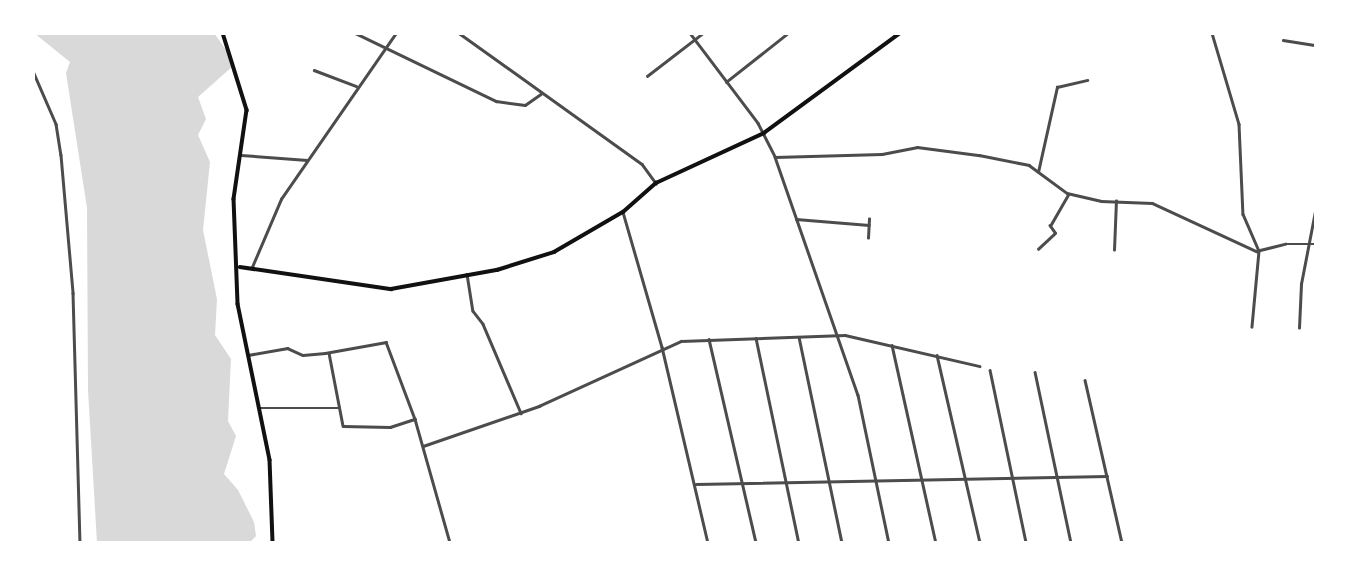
<!DOCTYPE html>
<style>
body{margin:0}
#map{position:relative;width:1349px;height:576px;overflow:hidden;background:#fff;font-family:Arial,sans-serif}
div>[style]{position:absolute}
.water>*{inset:0;background:#d9d9d9}
.minor>*{height:2.5px;margin:-1.25px;padding:0 1.25px;transform-origin:1.25px;border-radius:1.25px;background:#4c4c4c}
.secondary>*{height:3.5px;margin:-1.75px;padding:0 1.75px;transform-origin:1.75px;border-radius:1.75px;background:#111}
span{translate:-50% -50%;white-space:nowrap;text-align:center;line-height:1.15;-webkit-text-stroke:7px #fff;paint-order:stroke}
.frame{position:absolute;inset:0;border:35px solid #fff;pointer-events:none}
</style>
<div id="map">
<div class="water">
<i style="clip-path:polygon(34px 33px,214px 33px,231px 57px,233px 66px,198px 97px,206px 119px,198px 135px,210px 162px,203px 230px,217px 299px,215px 335px,231px 359px,228px 421px,236px 436px,224px 474px,238px 490px,254px 522px,256px 536px,249px 543px,97px 543px,88px 390px,87px 208px,66px 73px,70px 62px)"></i>
</div>
<div class="minor">
<i style="left:355px;top:33px;width:157px;rotate:25.7deg"></i>
<i style="left:496px;top:101px;width:29px;rotate:8deg"></i>
<i style="left:525px;top:105px;width:19px;rotate:-35deg"></i>
<i style="left:459px;top:33px;width:225px;rotate:35.6deg"></i>
<i style="left:642px;top:164px;width:24px;rotate:54deg"></i>
<i style="left:690px;top:33px;width:113px;rotate:52.9deg"></i>
<i style="left:758px;top:123px;width:38px;rotate:63deg"></i>
<i style="left:775px;top:157px;width:252px;rotate:70.8deg"></i>
<i style="left:858px;top:395px;width:151px;rotate:78.2deg"></i>
<i style="left:1212px;top:33px;width:95px;rotate:73.5deg"></i>
<i style="left:1239px;top:124px;width:90px;rotate:87.5deg"></i>
<i style="left:1243px;top:214px;width:40px;rotate:66.6deg"></i>
<i style="left:1259px;top:251px;width:76px;rotate:95.3deg"></i>
<i style="left:1283px;top:40px;width:33px;rotate:9deg"></i>
<i style="left:314px;top:70px;width:45px;rotate:20.9deg"></i>
<i style="left:33px;top:71px;width:58px;rotate:66.5deg"></i>
<i style="left:56px;top:124px;width:31px;rotate:81deg"></i>
<i style="left:61px;top:155px;width:139px;rotate:85deg"></i>
<i style="left:73px;top:293px;width:250px;rotate:88.4deg"></i>
<i style="left:647px;top:76px;width:71px;rotate:-37.5deg"></i>
<i style="left:726px;top:82px;width:79px;rotate:-38.3deg"></i>
<i style="left:1316px;top:125px;width:39px;rotate:90deg"></i>
<i style="left:241px;top:155px;width:66px;rotate:4.3deg"></i>
<i style="left:775px;top:157px;width:107px;rotate:-1.6deg"></i>
<i style="left:882px;top:154px;width:36px;rotate:-11deg"></i>
<i style="left:917px;top:147px;width:63px;rotate:7.4deg"></i>
<i style="left:979px;top:155px;width:51px;rotate:11.3deg"></i>
<i style="left:1029px;top:165px;width:47px;rotate:36.4deg"></i>
<i style="left:1067px;top:193px;width:35px;rotate:13deg"></i>
<i style="left:1101px;top:201px;width:51px;rotate:2.2deg"></i>
<i style="left:1152px;top:203px;width:115px;rotate:24.8deg"></i>
<i style="left:1256px;top:251px;width:30px;rotate:-14deg"></i>
<i style="left:1285px;top:244px;width:31px"></i>
<i style="left:1038px;top:172px;width:87px;rotate:-77.4deg"></i>
<i style="left:1057px;top:87px;width:31px;rotate:-13deg"></i>
<i style="left:623px;top:212px;width:141px;rotate:73.9deg"></i>
<i style="left:662px;top:347px;width:201px;rotate:76.8deg"></i>
<i style="left:796px;top:219px;width:73px;rotate:4.7deg"></i>
<i style="left:868px;top:238px;width:19px;rotate:-87deg"></i>
<i style="left:1038px;top:249px;width:23px;rotate:-43deg"></i>
<i style="left:1055px;top:233px;width:9px;rotate:-126deg"></i>
<i style="left:1050px;top:226px;width:36px;rotate:-60deg"></i>
<i style="left:1114px;top:250px;width:49px;rotate:-87.7deg"></i>
<i style="left:252px;top:267px;width:74px;rotate:-66.9deg"></i>
<i style="left:281px;top:199px;width:202px;rotate:-55.3deg"></i>
<i style="left:467px;top:274px;width:37px;rotate:81deg"></i>
<i style="left:473px;top:311px;width:16px;rotate:52deg"></i>
<i style="left:483px;top:324px;width:97px;rotate:66.9deg"></i>
<i style="left:1299px;top:328px;width:44px;rotate:-87.4deg"></i>
<i style="left:1301px;top:284px;width:79px;rotate:-79.1deg"></i>
<i style="left:799px;top:337px;width:210px;rotate:78.2deg"></i>
<i style="left:756px;top:338px;width:209px;rotate:78.2deg"></i>
<i style="left:709px;top:339px;width:209px;rotate:77deg"></i>
<i style="left:892px;top:345px;width:203px;rotate:77.5deg"></i>
<i style="left:329px;top:353px;width:74px;rotate:79.1deg"></i>
<i style="left:343px;top:426px;width:47px;rotate:1.2deg"></i>
<i style="left:390px;top:427px;width:26px;rotate:-18deg"></i>
<i style="left:248px;top:355px;width:40px;rotate:-10deg"></i>
<i style="left:287px;top:348px;width:17px;rotate:24deg"></i>
<i style="left:303px;top:355px;width:22px;rotate:-5deg"></i>
<i style="left:325px;top:353px;width:62px;rotate:-10.2deg"></i>
<i style="left:386px;top:342px;width:82px;rotate:69.4deg"></i>
<i style="left:415px;top:419px;width:129px;rotate:74.2deg"></i>
<i style="left:937px;top:355px;width:193px;rotate:77.1deg"></i>
<i style="left:990px;top:370px;width:177px;rotate:78.2deg"></i>
<i style="left:1035px;top:372px;width:175px;rotate:78.1deg"></i>
<i style="left:1085px;top:380px;width:167px;rotate:77.2deg"></i>
<i style="left:259px;top:408px;width:81px"></i>
<i style="left:423px;top:446px;width:123px;rotate:-19deg"></i>
<i style="left:539px;top:406px;width:156px;rotate:-24.6deg"></i>
<i style="left:681px;top:341px;width:164px;rotate:-2.1deg"></i>
<i style="left:845px;top:335px;width:138px;rotate:13deg"></i>
<i style="left:696px;top:484px;width:411px;rotate:-1.1deg"></i>
</div>
<div class="secondary">
<i style="left:223px;top:33px;width:81px;rotate:72.7deg"></i>
<i style="left:247px;top:110px;width:90px;rotate:98.3deg"></i>
<i style="left:234px;top:199px;width:105px;rotate:87.8deg"></i>
<i style="left:238px;top:304px;width:159px;rotate:78.4deg"></i>
<i style="left:270px;top:460px;width:83px;rotate:87.9deg"></i>
<i style="left:240px;top:267px;width:153px;rotate:8.3deg"></i>
<i style="left:391px;top:289px;width:108px;rotate:-10.2deg"></i>
<i style="left:497px;top:270px;width:60px;rotate:-17.5deg"></i>
<i style="left:554px;top:252px;width:80px;rotate:-30.1deg"></i>
<i style="left:623px;top:212px;width:44px;rotate:-41.3deg"></i>
<i style="left:656px;top:183px;width:119px;rotate:-24.8deg"></i>
<i style="left:764px;top:133px;width:169px;rotate:-36.3deg"></i>
</div>
<div class="frame"></div>
</div>
